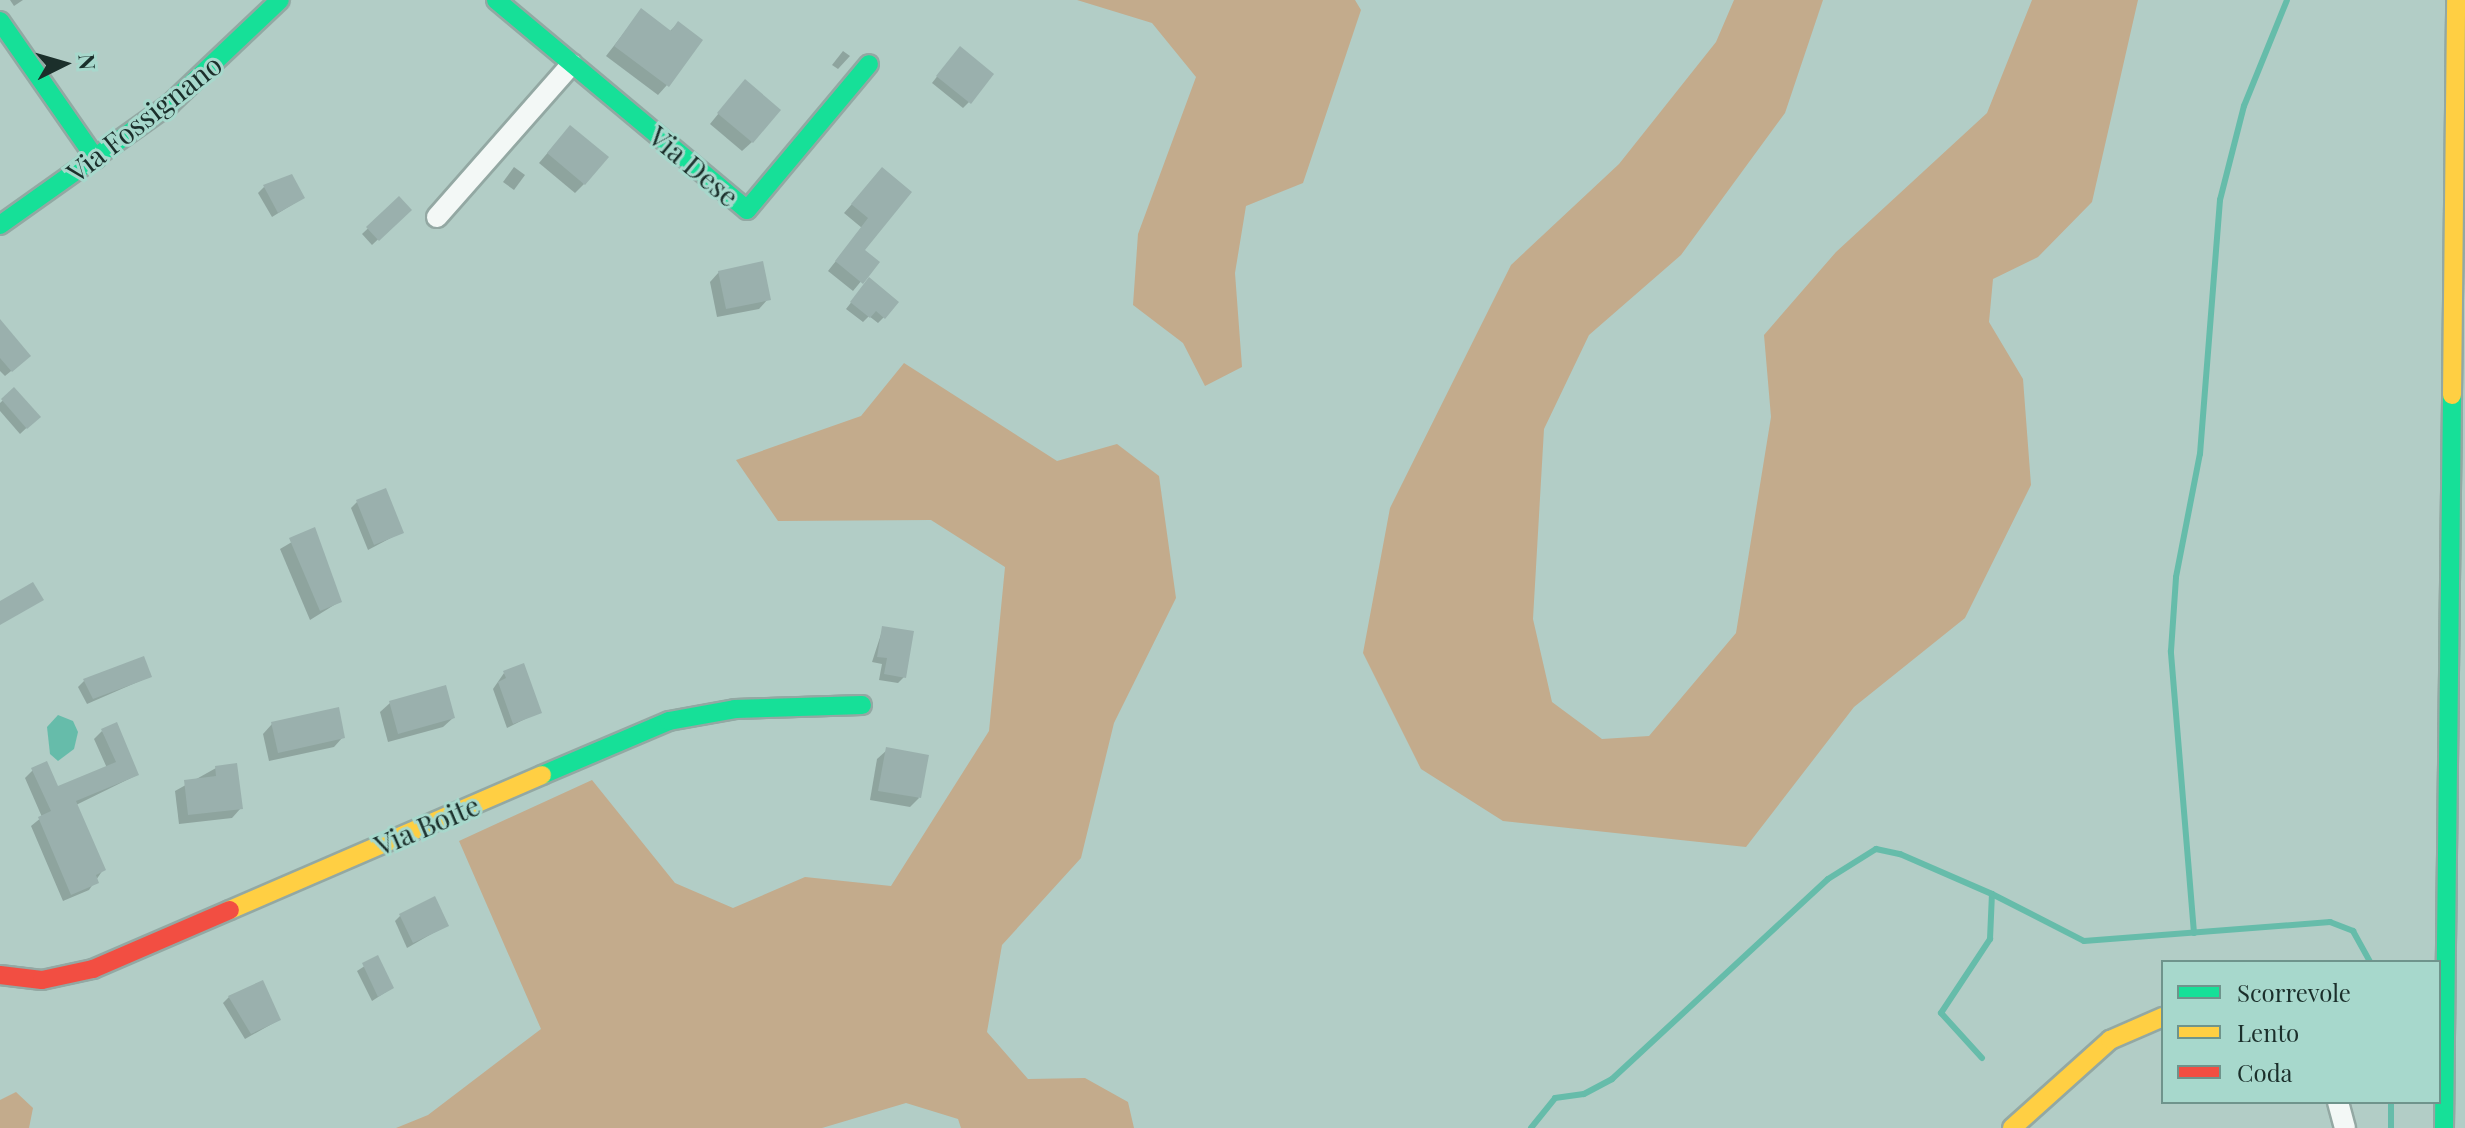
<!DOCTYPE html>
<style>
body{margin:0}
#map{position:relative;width:2465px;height:1128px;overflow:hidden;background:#b2cdc6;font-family:"Playfair Display",serif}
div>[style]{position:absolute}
.green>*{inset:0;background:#c3ab8c}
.water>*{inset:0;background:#66bcaa}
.shadow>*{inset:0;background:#0003}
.stream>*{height:6px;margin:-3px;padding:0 3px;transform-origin:3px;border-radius:3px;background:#66bcaa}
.building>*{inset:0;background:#9ab0ad}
.roads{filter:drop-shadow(2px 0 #93a8a3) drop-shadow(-2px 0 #93a8a3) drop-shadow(0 2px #93a8a3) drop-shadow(0 -2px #93a8a3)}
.street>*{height:20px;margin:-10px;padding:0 10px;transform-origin:10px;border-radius:10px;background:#f3f8f6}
.fast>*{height:18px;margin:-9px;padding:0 9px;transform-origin:9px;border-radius:9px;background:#16e098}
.slow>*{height:18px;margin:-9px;padding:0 9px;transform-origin:9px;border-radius:9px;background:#ffcf43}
.jam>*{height:18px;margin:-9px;padding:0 9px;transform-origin:9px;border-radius:9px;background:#f24e42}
span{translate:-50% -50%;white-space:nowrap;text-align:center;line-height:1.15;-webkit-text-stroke:6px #a7d8cc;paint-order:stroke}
.street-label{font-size:28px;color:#1b2f2b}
.legend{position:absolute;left:2161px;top:960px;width:280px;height:144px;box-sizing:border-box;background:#a7d8cc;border:2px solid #6f948c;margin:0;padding:10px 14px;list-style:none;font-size:24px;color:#1b2f2b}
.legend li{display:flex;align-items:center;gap:16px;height:40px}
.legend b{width:40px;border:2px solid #6f948c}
.north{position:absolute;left:24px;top:24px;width:80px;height:80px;-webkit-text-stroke:6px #a7d8cc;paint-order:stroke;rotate:85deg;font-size:22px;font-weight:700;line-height:32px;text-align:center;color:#1b2f2b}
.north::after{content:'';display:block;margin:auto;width:28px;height:36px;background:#1b2f2b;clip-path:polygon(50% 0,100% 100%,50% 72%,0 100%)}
</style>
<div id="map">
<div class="green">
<div style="clip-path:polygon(1077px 0,1355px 0,1361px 10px,1303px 183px,1246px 206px,1235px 273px,1242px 367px,1205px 386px,1183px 343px,1133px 305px,1138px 234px,1196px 77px,1152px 23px)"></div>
<div style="clip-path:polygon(1734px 0,1823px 0,1785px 113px,1681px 255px,1589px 335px,1544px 429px,1533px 619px,1552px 702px,1602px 739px,1649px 736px,1736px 633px,1771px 417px,1764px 335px,1836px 252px,1987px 113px,2032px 0,2138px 0,2092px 202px,2038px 257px,1993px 279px,1989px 322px,2023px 379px,2031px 485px,1965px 618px,1854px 707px,1746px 847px,1503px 821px,1421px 769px,1363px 653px,1390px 508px,1511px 265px,1619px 164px,1716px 42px)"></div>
<div style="clip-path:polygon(904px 363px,1057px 461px,1117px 444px,1159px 476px,1176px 598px,1114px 723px,1081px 858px,1002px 945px,987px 1032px,1028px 1079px,1085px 1078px,1128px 1102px,1134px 1128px,961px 1128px,958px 1119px,906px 1103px,822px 1128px,396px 1128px,428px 1115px,541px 1029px,459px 841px,592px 780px,675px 883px,733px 908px,805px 877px,891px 886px,989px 731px,1005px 567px,931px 520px,778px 521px,736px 460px,861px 416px)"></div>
<div style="clip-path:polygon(16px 1092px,33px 1108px,29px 1128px,0 1128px,0 1100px)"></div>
</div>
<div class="water">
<div style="clip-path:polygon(58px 715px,73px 721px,78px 732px,74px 749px,58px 761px,50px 754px,47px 727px)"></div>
</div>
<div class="shadow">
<div style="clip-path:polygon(10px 0,23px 0,14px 6px)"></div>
<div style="clip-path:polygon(641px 11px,669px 32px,678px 23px,667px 85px,658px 95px,606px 56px)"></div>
<div style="clip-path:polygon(843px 51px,850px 56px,838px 69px,832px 65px)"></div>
<div style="clip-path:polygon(954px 55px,969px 102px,963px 108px,932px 83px)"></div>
<div style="clip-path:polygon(736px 92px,752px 142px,742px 151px,710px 124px)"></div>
<div style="clip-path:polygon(561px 137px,584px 184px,575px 193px,539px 163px)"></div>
<div style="clip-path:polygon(514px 167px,525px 175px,514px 190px,503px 182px)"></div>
<div style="clip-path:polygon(882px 170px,862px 250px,877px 262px,853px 291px,828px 271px,862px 228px,844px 213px)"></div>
<div style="clip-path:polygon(264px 187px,303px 198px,272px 217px,258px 193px)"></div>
<div style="clip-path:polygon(399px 199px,409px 210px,372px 245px,362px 234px)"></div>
<div style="clip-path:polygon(719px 272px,768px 299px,759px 309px,717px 317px,710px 282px)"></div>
<div style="clip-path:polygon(864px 286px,884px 317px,878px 323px,869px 316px,863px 322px,846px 309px)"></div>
<div style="clip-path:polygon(0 329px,22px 362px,5px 376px,0 371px)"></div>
<div style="clip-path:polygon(14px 390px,38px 417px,20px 434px,0 411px,0 403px)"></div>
<div style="clip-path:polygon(357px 502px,402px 532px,368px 550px,351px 508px)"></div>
<div style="clip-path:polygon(314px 529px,339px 602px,310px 620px,280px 549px)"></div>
<div style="clip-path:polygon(883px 628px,904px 677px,898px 683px,879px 680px,882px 664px,872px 662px)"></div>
<div style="clip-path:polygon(504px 673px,539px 712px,507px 728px,493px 689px)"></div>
<div style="clip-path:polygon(149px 677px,87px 704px,78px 687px,84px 681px)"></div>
<div style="clip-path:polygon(390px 703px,453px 718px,443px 727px,388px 742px,380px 712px)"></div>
<div style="clip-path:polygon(272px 724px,343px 737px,334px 747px,269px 761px,263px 734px)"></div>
<div style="clip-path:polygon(102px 731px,137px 775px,76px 805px,103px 870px,89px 890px,63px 901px,31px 826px,42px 817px,25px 778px,33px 770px,57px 789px,107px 768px,94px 739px)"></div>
<div style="clip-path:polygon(887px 750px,919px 798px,910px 807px,870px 800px,877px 759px)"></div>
<div style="clip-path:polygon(216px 768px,241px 808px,232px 818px,179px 824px,175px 791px)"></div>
<div style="clip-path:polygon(401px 915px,447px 925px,407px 948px,395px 921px)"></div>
<div style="clip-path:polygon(377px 958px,392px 988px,372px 1001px,357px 971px)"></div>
<div style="clip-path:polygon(229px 997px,279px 1020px,245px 1039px,223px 1003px)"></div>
</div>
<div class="stream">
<div style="left:2194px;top:933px;width:283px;rotate:-94.7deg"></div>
<div style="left:2171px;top:651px;width:74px;rotate:-86.1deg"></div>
<div style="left:2176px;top:577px;width:125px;rotate:-79deg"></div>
<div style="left:2200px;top:454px;width:255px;rotate:-85.5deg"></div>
<div style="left:2220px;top:200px;width:97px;rotate:-75.7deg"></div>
<div style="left:2244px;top:106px;width:114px;rotate:-67.9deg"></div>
<div style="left:1982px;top:1058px;width:61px;rotate:-132.3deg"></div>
<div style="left:1941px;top:1013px;width:89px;rotate:-56.5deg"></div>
<div style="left:1990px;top:939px;width:45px;rotate:-87.5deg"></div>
<div style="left:1531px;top:1128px;width:38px;rotate:-51deg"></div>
<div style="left:1555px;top:1098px;width:29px;rotate:-8deg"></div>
<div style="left:1584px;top:1094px;width:32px;rotate:-28deg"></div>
<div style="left:1612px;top:1079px;width:294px;rotate:-42.8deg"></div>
<div style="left:1828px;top:879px;width:57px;rotate:-32deg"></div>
<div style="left:1876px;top:849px;width:25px;rotate:12deg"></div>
<div style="left:1900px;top:854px;width:100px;rotate:23.5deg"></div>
<div style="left:1992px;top:894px;width:103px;rotate:27.1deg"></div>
<div style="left:2084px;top:941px;width:247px;rotate:-4.4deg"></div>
<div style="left:2330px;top:922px;width:25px;rotate:21deg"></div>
<div style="left:2353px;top:931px;width:35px;rotate:61deg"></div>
<div style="left:2391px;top:1128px;width:26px;rotate:-90deg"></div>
</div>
<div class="building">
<div style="clip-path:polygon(641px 8px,671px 31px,678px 21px,703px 40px,669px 87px,614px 46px)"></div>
<div style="clip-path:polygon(960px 46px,994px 74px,971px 104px,936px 76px)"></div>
<div style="clip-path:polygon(745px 79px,781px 110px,753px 143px,717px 113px)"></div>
<div style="clip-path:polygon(570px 125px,609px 157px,585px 185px,547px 153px)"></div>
<div style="clip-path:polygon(882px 167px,912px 192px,865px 250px,880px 262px,863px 284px,835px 261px,868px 218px,851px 204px)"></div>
<div style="clip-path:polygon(292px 174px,305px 198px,278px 213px,263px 185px)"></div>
<div style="clip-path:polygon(399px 196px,412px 210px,379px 241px,366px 227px)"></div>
<div style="clip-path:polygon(763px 261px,771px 300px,726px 309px,718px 271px)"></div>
<div style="clip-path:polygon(869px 277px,899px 302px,885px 319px,876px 311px,870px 318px,850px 302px)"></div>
<div style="clip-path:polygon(0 319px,31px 356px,12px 372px,0 358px)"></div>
<div style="clip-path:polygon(14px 387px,41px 417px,27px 429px,1px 399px)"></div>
<div style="clip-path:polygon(386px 488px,404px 533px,374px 545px,356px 500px)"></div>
<div style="clip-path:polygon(315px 527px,342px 602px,320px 611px,289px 538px)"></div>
<div style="clip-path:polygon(33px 582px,44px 600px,0 625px,0 601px)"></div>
<div style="clip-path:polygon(882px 626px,914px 631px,906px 678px,884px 674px,887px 658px,877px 657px)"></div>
<div style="clip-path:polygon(144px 656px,152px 677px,93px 699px,83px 679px)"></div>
<div style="clip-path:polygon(524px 663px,542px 713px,513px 724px,498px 682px,506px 678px,503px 671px)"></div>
<div style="clip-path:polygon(446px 685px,455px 718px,398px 734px,389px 701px)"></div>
<div style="clip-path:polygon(339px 707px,345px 738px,278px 753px,271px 722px)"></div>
<div style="clip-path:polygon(117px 722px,139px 775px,76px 801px,106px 870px,96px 875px,99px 883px,71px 895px,38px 817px,51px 811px,31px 768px,47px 761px,58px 786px,116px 762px,101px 729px)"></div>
<div style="clip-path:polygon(886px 747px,929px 755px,921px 798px,878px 791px)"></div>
<div style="clip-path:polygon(237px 763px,243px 809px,188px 815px,184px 780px,216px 776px,215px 766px)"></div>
<div style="clip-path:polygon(435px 896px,449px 926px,413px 943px,399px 914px)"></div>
<div style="clip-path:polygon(378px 955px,394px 988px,378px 997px,362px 963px)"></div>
<div style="clip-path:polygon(263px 980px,281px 1020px,251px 1034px,228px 996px)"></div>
</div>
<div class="roads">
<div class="street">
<div style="left:437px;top:217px;width:204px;rotate:-48.6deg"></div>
<div style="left:2338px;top:1102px;width:27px;rotate:75deg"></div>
</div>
<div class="fast">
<div style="left:496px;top:0;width:327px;rotate:39.9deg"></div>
<div style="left:747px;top:210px;width:190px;rotate:-50.1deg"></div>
<div style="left:0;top:21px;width:168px;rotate:55.2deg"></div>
<div style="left:0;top:225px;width:209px;rotate:-35.4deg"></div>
<div style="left:170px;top:104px;width:151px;rotate:-43.4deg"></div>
<div style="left:542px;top:775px;width:138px;rotate:-23deg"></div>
<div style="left:669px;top:721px;width:67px;rotate:-10.3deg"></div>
<div style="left:735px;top:709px;width:127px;rotate:-1.8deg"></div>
<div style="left:2444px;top:1128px;width:733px;rotate:-89.37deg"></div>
</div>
<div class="slow">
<div style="left:2452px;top:395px;width:395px;rotate:-89.4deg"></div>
<div style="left:230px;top:910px;width:340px;rotate:-23.4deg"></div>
<div style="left:2012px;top:1128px;width:132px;rotate:-41.9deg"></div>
<div style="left:2110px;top:1040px;width:58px;rotate:-23.5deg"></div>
</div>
<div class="jam">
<div style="left:0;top:975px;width:42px;rotate:6.8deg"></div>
<div style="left:42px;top:980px;width:52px;rotate:-12.2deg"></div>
<div style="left:93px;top:969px;width:149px;rotate:-23.3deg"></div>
</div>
</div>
<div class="street-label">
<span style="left:144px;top:118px;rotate:-38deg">Via Fossignano</span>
<span style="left:694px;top:166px;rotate:40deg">Via Dese</span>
<span style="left:427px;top:825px;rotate:-23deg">Via Boite</span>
</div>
<ul class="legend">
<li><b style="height:10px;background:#16e098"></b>Scorrevole</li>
<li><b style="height:10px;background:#ffcf43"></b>Lento</li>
<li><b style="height:10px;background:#f24e42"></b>Coda</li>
</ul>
<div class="north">N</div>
</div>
